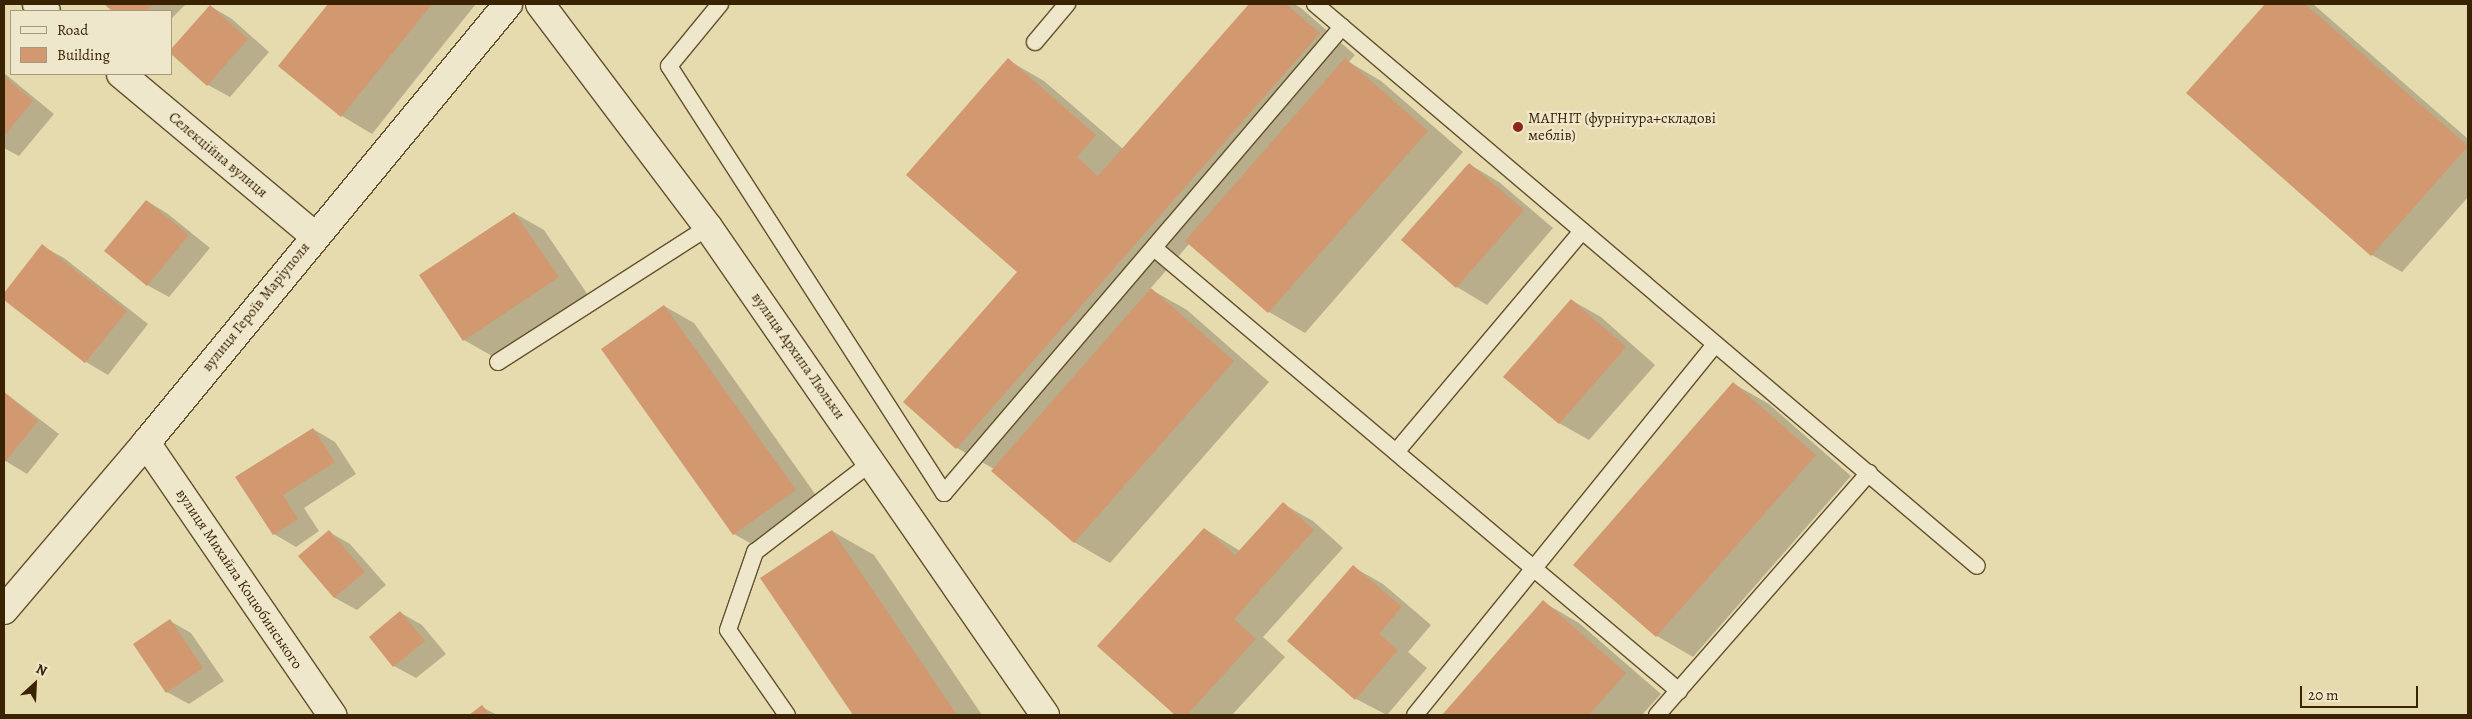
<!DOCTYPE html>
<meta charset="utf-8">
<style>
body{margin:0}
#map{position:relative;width:2472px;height:719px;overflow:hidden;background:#e6daaf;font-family:Alegreya,serif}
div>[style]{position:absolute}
.shadow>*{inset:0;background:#0003}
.building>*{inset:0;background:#d29870}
.roads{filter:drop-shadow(1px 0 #65512d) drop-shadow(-1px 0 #65512d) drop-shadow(0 1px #65512d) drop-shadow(0 -1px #65512d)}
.lane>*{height:16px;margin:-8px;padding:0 8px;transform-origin:8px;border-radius:8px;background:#efe7cb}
.street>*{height:28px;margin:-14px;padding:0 14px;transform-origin:14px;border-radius:14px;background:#efe7cb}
.secondary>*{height:28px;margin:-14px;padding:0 14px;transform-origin:14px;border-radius:14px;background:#efe7cb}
.dots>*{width:14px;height:14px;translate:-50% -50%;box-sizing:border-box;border:2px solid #efe7cb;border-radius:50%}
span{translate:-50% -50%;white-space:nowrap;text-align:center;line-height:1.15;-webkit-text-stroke:4.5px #efe7cb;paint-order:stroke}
.poi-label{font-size:15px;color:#3a2302}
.left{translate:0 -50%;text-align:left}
.street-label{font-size:15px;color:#3a2302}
.frame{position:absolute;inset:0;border:5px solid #3a2302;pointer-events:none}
.legend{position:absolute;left:10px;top:10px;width:162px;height:65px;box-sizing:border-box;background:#efe7cb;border:1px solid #a7997b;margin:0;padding:6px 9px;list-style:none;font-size:15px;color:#3a2302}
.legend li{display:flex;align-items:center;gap:10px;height:25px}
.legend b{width:25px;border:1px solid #a7997b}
.north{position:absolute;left:10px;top:659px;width:50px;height:50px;-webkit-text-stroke:4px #efe7cb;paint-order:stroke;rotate:25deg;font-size:14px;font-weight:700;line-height:20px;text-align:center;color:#3a2302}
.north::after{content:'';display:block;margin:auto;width:18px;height:22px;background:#3a2302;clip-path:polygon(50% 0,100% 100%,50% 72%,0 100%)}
.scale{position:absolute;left:2300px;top:686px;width:118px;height:22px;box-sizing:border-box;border:2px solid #3a2302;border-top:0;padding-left:6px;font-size:15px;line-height:18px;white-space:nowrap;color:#3a2302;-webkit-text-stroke:4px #efe7cb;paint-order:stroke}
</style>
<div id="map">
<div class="shadow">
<div style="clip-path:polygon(106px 4px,186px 4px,171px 19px,171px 11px,114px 11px)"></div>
<div style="clip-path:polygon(329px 4px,473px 4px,475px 5px,372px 134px,342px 116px,279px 66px)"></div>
<div style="clip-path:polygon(1250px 4px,1294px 4px,1301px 8px,1355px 55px,1349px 62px,1381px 81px,1463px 152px,1305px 333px,1269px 312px,1190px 243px,1150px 289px,1187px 310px,1269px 382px,1110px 563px,1074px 542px,994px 469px,957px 448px,905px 402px,1019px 272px,1008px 60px,1044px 81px,1123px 149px)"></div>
<div style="clip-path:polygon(2266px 4px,2313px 4px,2468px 139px,2468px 197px,2402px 272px,2372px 255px,2188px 93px)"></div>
<div style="clip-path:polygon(210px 6px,232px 19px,269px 52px,230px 97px,208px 85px)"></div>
<div style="clip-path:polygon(4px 73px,54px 114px,19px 156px,4px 148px)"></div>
<div style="clip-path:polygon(1469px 164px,1499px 182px,1553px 228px,1487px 305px,1457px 287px,1403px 240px)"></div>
<div style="clip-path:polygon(147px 201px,168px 214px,210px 248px,169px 297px,147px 285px)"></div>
<div style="clip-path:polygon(514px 213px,544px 230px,588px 295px,494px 357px,464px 340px)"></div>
<div style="clip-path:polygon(42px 246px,64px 258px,148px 324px,108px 375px,86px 362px,4px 298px)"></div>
<div style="clip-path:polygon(1571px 300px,1601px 317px,1655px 365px,1589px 440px,1559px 423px)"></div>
<div style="clip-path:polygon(664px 306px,694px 323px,825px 508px,764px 551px,734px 534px)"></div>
<div style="clip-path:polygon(1734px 384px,1769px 404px,1851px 476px,1693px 657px,1657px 636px,1575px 565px)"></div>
<div style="clip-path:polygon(4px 392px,59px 434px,27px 474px,4px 460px)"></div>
<div style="clip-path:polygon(313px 429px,335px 442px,356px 474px,304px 508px,319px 531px,296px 547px,274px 534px,237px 478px)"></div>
<div style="clip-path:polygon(1283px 504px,1313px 521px,1343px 548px,1263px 637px,1285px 657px,1232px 715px,1176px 715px,1099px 646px,1205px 529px,1240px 551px)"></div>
<div style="clip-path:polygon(832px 531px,874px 555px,982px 715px,854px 715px,762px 578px)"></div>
<div style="clip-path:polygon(329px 532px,350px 544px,386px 585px,357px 610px,335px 598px,300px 556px)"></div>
<div style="clip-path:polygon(1353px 567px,1383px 584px,1431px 625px,1408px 652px,1427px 668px,1387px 715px,1356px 699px)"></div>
<div style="clip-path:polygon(1543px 602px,1579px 623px,1661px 694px,1642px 715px,1444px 715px)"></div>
<div style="clip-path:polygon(401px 613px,422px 625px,446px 654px,416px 678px,394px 666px)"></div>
<div style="clip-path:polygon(170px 621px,191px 633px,224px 681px,189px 704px,167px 692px)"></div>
<div style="clip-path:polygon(482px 707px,497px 715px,471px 715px)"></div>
</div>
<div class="building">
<div style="clip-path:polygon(104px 4px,153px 4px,146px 11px,112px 11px)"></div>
<div style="clip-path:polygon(328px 4px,432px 4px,341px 117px,278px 66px)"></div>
<div style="clip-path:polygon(1249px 4px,1286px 4px,1320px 33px,956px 449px,903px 402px,1017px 272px,906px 175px,1008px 58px,1096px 135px,1077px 157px,1098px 176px)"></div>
<div style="clip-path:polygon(2265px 4px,2305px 4px,2468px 146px,2371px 256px,2186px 93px)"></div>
<div style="clip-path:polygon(210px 5px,248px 39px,207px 86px,171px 54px,171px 49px)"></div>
<div style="clip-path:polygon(1345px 58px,1428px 131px,1268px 313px,1185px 241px)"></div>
<div style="clip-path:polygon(4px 76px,33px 101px,4px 136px)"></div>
<div style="clip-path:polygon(1469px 163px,1524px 210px,1456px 288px,1401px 240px)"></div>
<div style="clip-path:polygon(146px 200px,189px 235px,147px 286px,104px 251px)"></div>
<div style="clip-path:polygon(514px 212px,559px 277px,463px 341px,419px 275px)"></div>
<div style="clip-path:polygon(42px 244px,127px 311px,85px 363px,4px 300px,4px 293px)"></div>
<div style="clip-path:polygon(1151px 288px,1234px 361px,1074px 543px,991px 471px)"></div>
<div style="clip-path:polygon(1571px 299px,1626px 347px,1559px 424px,1503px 377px)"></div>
<div style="clip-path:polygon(664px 305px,796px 490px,733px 535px,601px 349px)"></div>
<div style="clip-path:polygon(1733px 382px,1816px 455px,1656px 637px,1573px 565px)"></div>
<div style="clip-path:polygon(4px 392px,38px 421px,4px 463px)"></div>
<div style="clip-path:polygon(313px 428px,335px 462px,283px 495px,298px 519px,273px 535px,235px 477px)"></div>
<div style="clip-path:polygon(1283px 502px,1314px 530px,1234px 619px,1256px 639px,1187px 715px,1175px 715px,1097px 646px,1204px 528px,1235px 555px)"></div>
<div style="clip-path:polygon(329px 530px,365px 572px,334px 598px,298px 556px)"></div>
<div style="clip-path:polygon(832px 530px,957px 715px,853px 715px,760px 578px)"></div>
<div style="clip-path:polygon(1353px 565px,1402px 607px,1379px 634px,1398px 650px,1355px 700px,1287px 641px)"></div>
<div style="clip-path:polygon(1543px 600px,1626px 673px,1589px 715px,1442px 715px)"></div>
<div style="clip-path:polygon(400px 611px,425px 641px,393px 667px,369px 637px)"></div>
<div style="clip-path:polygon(170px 619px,203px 668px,166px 693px,133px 644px)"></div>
<div style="clip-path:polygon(482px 705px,490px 715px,469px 715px)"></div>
</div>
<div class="roads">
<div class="lane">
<div style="left:720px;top:4px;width:80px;rotate:129.4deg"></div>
<div style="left:669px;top:66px;width:508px;rotate:57.22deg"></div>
<div style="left:944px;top:493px;width:613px;rotate:-49.5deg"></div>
<div style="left:1315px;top:4px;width:868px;rotate:40.33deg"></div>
<div style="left:1035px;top:42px;width:50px;rotate:-49.9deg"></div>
<div style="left:1154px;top:248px;width:687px;rotate:40.16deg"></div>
<div style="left:498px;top:362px;width:250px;rotate:-32.7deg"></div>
<div style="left:1396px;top:452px;width:289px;rotate:-49.9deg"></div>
<div style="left:787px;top:715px;width:103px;rotate:-124.8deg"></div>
<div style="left:728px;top:630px;width:83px;rotate:-70.9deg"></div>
<div style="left:755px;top:552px;width:148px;rotate:-37.6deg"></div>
<div style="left:1415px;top:715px;width:477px;rotate:-51deg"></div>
<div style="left:1657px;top:715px;width:322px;rotate:-48.8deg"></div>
</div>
<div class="street">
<div style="left:37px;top:4px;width:11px;rotate:38deg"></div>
<div style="left:121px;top:74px;width:253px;rotate:39.9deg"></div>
<div style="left:146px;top:443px;width:330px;rotate:55.6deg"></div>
</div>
<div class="secondary">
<div style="left:540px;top:4px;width:279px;rotate:53deg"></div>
<div style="left:708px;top:227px;width:593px;rotate:55.37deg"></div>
<div style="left:4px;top:610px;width:219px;rotate:-49.6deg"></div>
<div style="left:146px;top:443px;width:569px;rotate:-50.49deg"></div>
</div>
</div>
<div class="dots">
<div style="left:1518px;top:127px;background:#8f2418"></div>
</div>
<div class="poi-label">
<span class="left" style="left:1528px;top:127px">МАГНІТ (фурнітура+складові<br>меблів)</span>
</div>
<div class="street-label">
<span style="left:218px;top:155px;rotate:40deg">Селекційна вулиця</span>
<span style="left:256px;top:307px;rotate:-51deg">вулиця Героїв Маріуполя</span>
<span style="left:798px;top:356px;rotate:55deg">вулиця Архипа Люльки</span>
<span style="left:239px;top:579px;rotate:56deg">вулиця Михайла Коцюбинського</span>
</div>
<div class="frame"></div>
<ul class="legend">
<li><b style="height:6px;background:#efe7cb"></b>Road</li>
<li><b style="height:14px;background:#d29870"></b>Building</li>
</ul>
<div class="north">N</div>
<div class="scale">20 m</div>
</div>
